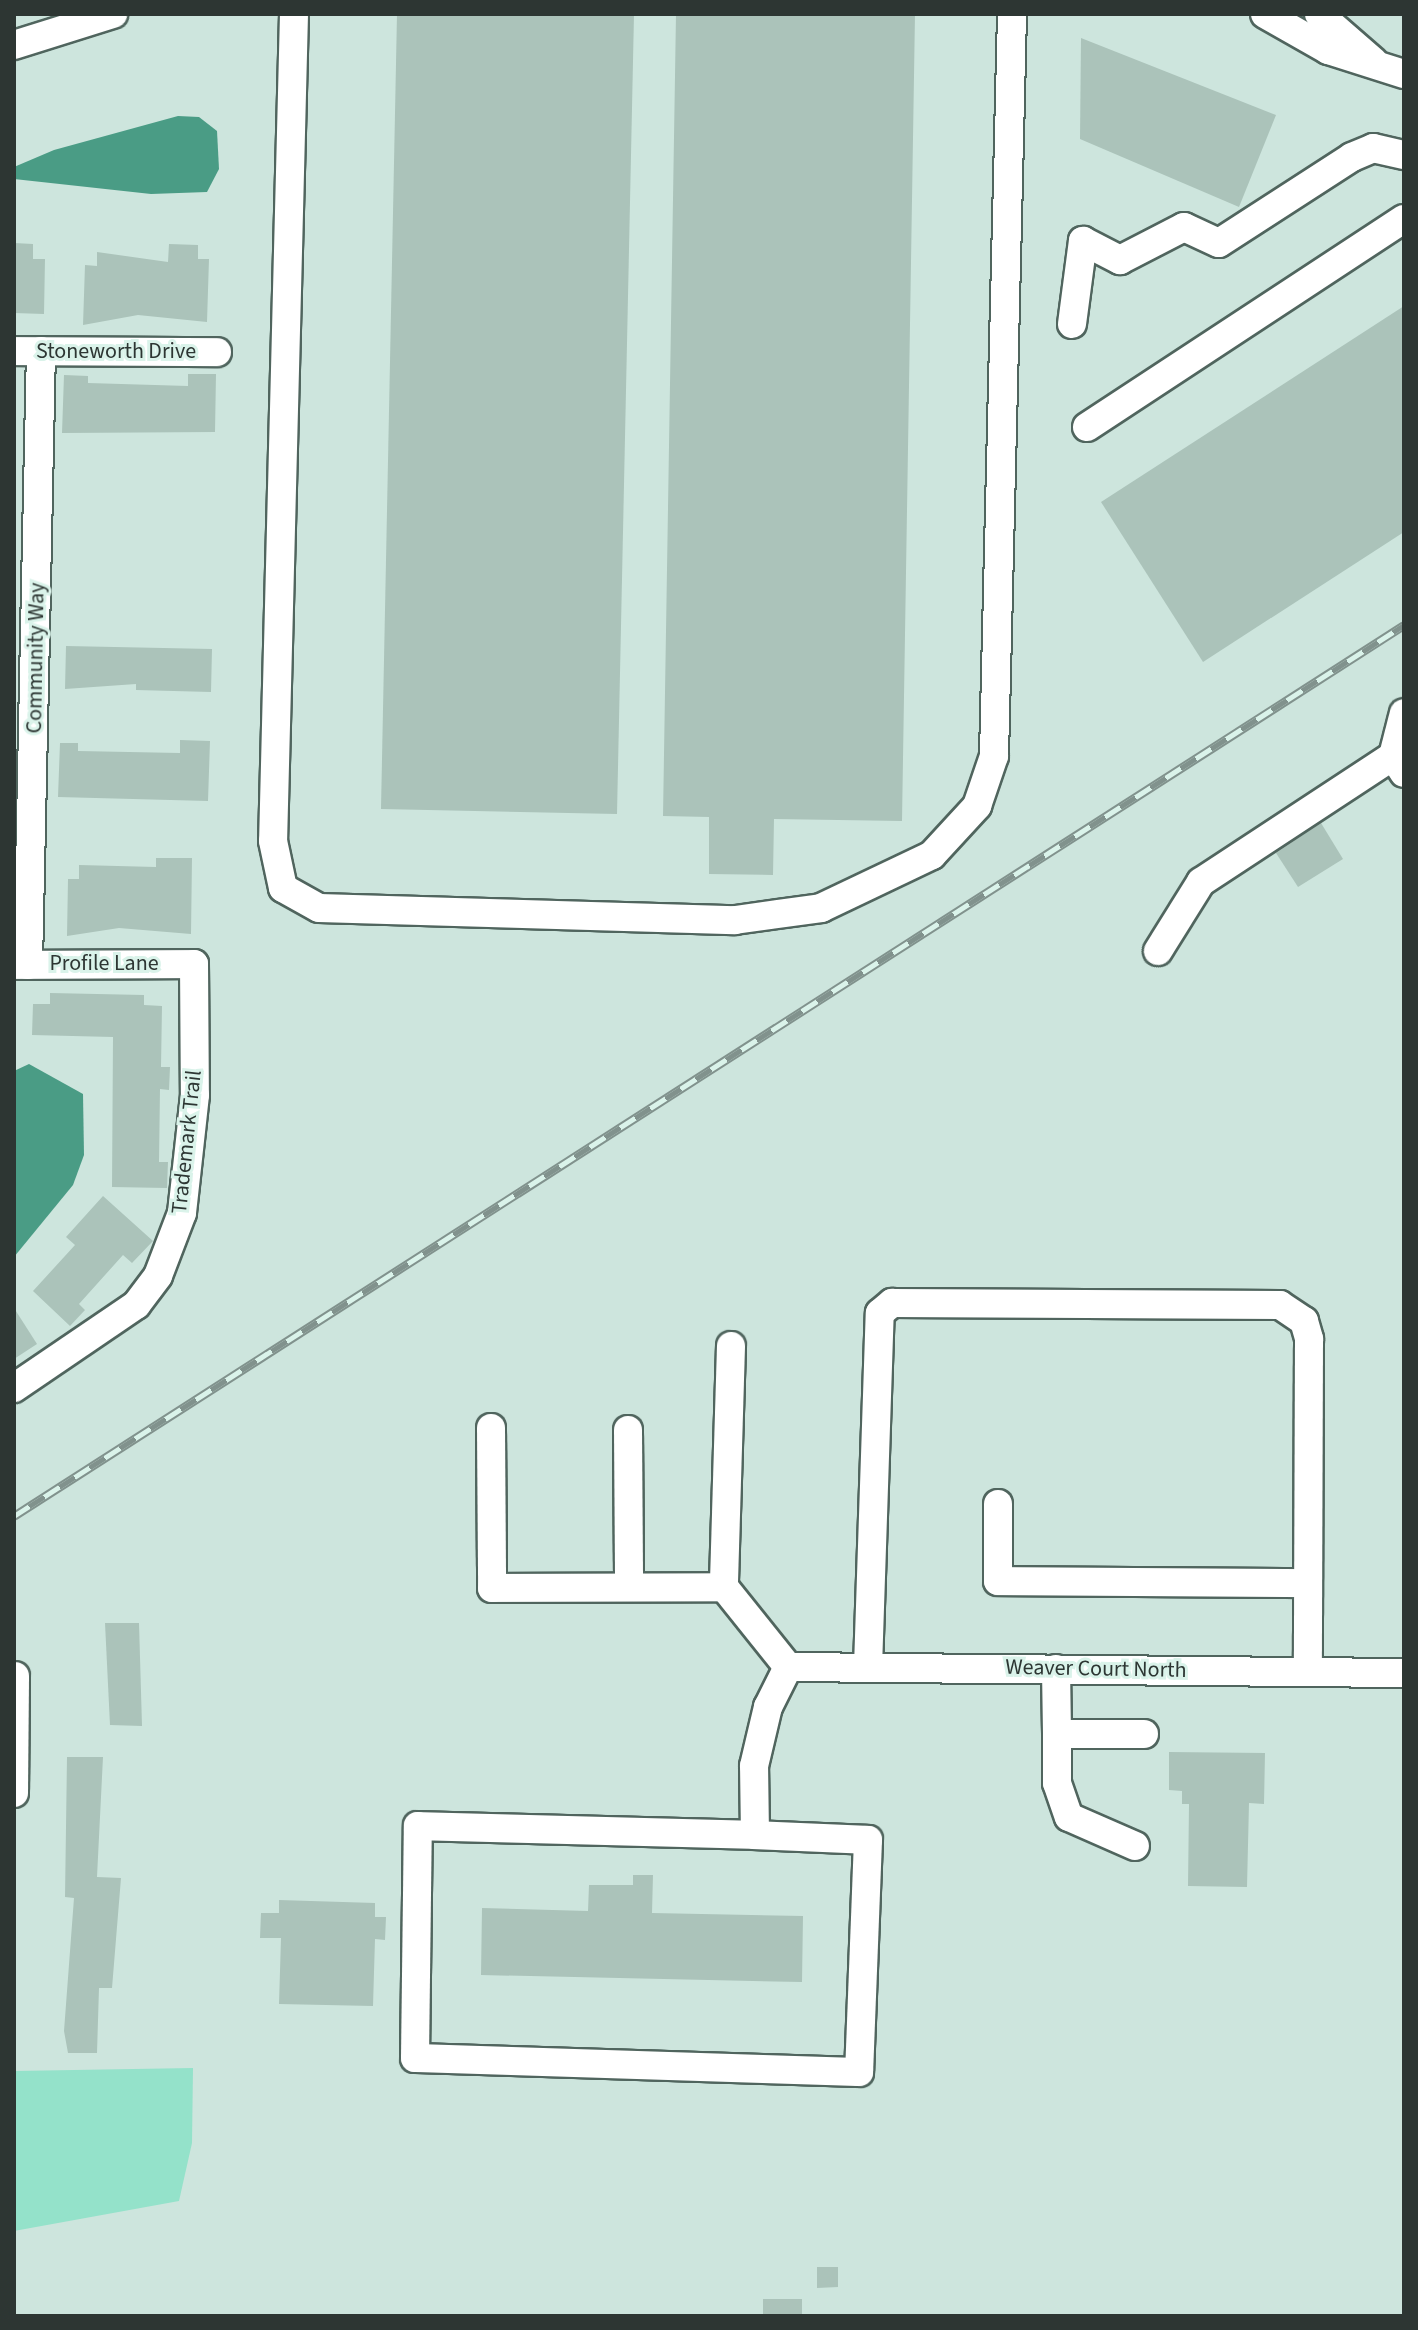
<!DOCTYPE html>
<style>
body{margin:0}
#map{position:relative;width:1418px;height:2330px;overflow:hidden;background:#cde5dd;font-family:"Source Sans 3",sans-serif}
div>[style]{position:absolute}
.green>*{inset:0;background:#94e2ca}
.water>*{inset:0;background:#4a9c85}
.building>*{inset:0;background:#abc3ba}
.roads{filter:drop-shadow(2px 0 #50655e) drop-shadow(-2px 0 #50655e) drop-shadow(0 2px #50655e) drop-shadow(0 -2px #50655e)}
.minor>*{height:28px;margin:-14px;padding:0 14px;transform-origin:14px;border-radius:14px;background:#fff}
.rail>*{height:9px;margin-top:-4.5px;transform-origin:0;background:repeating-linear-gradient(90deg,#daf3ea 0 18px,#81928d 0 36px);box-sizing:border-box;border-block:2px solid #81928d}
span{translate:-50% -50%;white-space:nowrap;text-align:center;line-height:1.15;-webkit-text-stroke:6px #daf3ea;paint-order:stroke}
.street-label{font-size:22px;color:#2d3633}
.frame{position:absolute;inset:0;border:16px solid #2d3633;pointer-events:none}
</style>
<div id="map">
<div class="green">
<div style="clip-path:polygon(193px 2068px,192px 2143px,179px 2201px,14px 2231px,14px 2071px)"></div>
</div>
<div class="water">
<div style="clip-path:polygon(178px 116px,199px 117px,217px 131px,219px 169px,207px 192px,151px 194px,14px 179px,14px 167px,54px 150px)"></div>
<div style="clip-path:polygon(29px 1064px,83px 1094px,84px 1155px,73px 1185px,14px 1257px,14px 1071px)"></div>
</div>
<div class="building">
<div style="clip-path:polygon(397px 14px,634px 14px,617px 814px,381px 809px)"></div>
<div style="clip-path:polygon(676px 14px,915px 14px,902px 821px,774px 819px,773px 875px,709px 874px,709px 817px,663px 816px)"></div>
<div style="clip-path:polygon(1081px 38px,1276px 115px,1239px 207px,1080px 139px)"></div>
<div style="clip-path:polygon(14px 243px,33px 244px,33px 259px,45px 259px,44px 314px,14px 313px)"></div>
<div style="clip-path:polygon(169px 244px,198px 245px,198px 259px,209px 259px,207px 322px,138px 315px,83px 325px,85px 265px,97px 266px,97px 252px,168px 262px)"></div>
<div style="clip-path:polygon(1404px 306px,1404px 532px,1203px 662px,1101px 502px)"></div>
<div style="clip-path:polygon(188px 374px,216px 374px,215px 432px,62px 433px,64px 375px,88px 376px,88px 383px,188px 386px)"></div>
<div style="clip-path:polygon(66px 646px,212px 649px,211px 692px,136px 690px,136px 684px,65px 689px)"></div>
<div style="clip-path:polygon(180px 740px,210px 741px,208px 801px,58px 797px,60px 743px,78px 743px,78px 751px,180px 753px)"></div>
<div style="clip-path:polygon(1321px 823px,1343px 859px,1298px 887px,1276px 853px)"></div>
<div style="clip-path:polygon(156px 858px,192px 858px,191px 934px,119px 928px,67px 936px,68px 879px,79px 879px,79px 865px,156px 867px)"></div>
<div style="clip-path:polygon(50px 993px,144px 995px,144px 1005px,162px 1006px,161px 1067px,170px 1067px,169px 1090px,160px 1089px,159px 1162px,168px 1162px,167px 1188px,112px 1187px,113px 1037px,32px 1035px,33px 1004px,50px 1004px)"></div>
<div style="clip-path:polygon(103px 1196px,153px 1241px,132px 1263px,123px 1255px,79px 1304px,85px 1310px,70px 1326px,33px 1291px,75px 1245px,66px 1237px)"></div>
<div style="clip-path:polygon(14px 1308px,37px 1344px,14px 1359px)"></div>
<div style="clip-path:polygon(105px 1623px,139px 1623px,142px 1726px,110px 1725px)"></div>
<div style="clip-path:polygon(1169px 1752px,1265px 1753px,1264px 1804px,1249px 1803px,1247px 1887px,1188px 1886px,1189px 1804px,1182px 1804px,1182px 1791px,1169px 1790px)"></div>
<div style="clip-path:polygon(67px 1757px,103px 1757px,97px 1877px,121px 1878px,112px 1988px,99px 1988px,97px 2053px,68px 2053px,64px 2031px,74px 1898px,65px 1897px)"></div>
<div style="clip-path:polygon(633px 1875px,653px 1875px,652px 1913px,803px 1916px,802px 1982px,481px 1975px,482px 1908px,588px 1911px,589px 1885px,633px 1885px)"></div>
<div style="clip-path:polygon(279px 1900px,375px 1903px,375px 1917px,386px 1917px,385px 1940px,375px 1939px,373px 2006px,279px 2004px,281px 1938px,260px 1938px,261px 1913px,279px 1913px)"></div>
<div style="clip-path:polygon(817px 2267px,838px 2267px,838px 2287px,817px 2288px)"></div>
<div style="clip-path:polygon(763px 2299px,802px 2299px,802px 2316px,763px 2316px)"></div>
</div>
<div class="roads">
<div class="minor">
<div style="left:294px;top:14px;width:827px;rotate:91.45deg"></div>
<div style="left:273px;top:841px;width:48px;rotate:78deg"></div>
<div style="left:283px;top:888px;width:41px;rotate:29.1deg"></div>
<div style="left:319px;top:908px;width:416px;rotate:1.7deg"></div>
<div style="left:735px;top:920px;width:87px;rotate:-7.9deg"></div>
<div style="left:821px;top:908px;width:123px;rotate:-25.5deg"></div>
<div style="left:932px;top:855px;width:67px;rotate:-47.4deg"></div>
<div style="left:977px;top:806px;width:53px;rotate:-71.2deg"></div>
<div style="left:994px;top:756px;width:742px;rotate:-88.61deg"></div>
<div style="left:1265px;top:14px;width:73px;rotate:29.7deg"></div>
<div style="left:1328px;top:50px;width:80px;rotate:17.5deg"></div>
<div style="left:1319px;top:14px;width:72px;rotate:41deg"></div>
<div style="left:14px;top:45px;width:104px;rotate:-17.4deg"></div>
<div style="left:1072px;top:324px;width:84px;rotate:-82.5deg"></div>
<div style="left:1083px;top:241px;width:42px;rotate:27.2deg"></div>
<div style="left:1120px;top:260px;width:72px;rotate:-27.3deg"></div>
<div style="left:1184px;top:227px;width:38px;rotate:25deg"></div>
<div style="left:1219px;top:243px;width:158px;rotate:-32.9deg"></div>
<div style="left:1352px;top:157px;width:23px;rotate:-23deg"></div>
<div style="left:1373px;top:148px;width:32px;rotate:13deg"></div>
<div style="left:14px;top:351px;width:203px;rotate:0.3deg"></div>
<div style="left:1087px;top:427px;width:379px;rotate:-33.3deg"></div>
<div style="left:1393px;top:756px;width:44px;rotate:-75.7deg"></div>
<div style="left:1158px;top:951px;width:81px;rotate:-58.1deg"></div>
<div style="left:1201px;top:882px;width:230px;rotate:-33.3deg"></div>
<div style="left:1393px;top:756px;width:20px;rotate:57deg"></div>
<div style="left:14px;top:965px;width:180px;rotate:-0.3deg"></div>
<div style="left:194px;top:964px;width:131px;rotate:89.6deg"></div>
<div style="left:195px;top:1095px;width:119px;rotate:96.3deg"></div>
<div style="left:182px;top:1213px;width:67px;rotate:110.9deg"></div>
<div style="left:158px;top:1276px;width:36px;rotate:127deg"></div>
<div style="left:136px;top:1305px;width:148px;rotate:145.8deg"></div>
<div style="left:28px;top:965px;width:614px;rotate:-88.79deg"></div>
<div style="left:731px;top:1346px;width:241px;rotate:91.7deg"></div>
<div style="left:724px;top:1587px;width:102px;rotate:51.3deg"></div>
<div style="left:491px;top:1428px;width:160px;rotate:89.6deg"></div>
<div style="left:492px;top:1588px;width:232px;rotate:-0.2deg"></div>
<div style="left:628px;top:1430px;width:157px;rotate:89.6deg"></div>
<div style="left:998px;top:1504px;width:77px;rotate:90deg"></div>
<div style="left:998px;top:1581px;width:310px;rotate:0.4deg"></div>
<div style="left:788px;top:1667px;width:616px;rotate:0.56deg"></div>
<div style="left:868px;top:1667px;width:354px;rotate:-88.1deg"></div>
<div style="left:880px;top:1313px;width:16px;rotate:-40deg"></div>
<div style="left:892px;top:1303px;width:388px;rotate:0.3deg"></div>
<div style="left:1280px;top:1305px;width:29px;rotate:34deg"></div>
<div style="left:1304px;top:1321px;width:19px;rotate:74deg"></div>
<div style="left:1309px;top:1339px;width:333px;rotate:90.2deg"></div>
<div style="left:1056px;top:1669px;width:65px;rotate:89.1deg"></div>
<div style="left:1057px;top:1734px;width:87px"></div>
<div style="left:1057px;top:1734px;width:49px;rotate:90deg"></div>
<div style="left:1057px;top:1783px;width:36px;rotate:71deg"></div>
<div style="left:1069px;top:1817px;width:72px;rotate:23.7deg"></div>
<div style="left:14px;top:1793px;width:117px;rotate:-89.5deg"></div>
<div style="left:755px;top:1835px;width:113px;rotate:2.5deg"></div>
<div style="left:868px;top:1840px;width:232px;rotate:92.2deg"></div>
<div style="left:859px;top:2072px;width:444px;rotate:-178.2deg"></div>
<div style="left:415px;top:2058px;width:232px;rotate:-89.3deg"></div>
<div style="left:418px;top:1826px;width:337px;rotate:1.5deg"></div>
<div style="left:755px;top:1835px;width:69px;rotate:-90.8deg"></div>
<div style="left:754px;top:1766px;width:61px;rotate:-76.7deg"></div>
<div style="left:768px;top:1707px;width:45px;rotate:-63.4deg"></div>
</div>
</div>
<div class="rail">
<div style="left:14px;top:1516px;width:1651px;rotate:-32.66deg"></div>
</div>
<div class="street-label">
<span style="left:116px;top:352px">Stoneworth Drive</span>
<span style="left:36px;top:658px;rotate:-89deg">Community Way</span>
<span style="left:104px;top:964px">Profile Lane</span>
<span style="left:187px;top:1142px;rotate:-84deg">Trademark Trail</span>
<span style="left:1096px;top:1669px;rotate:1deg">Weaver Court North</span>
</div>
<div class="frame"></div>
</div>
